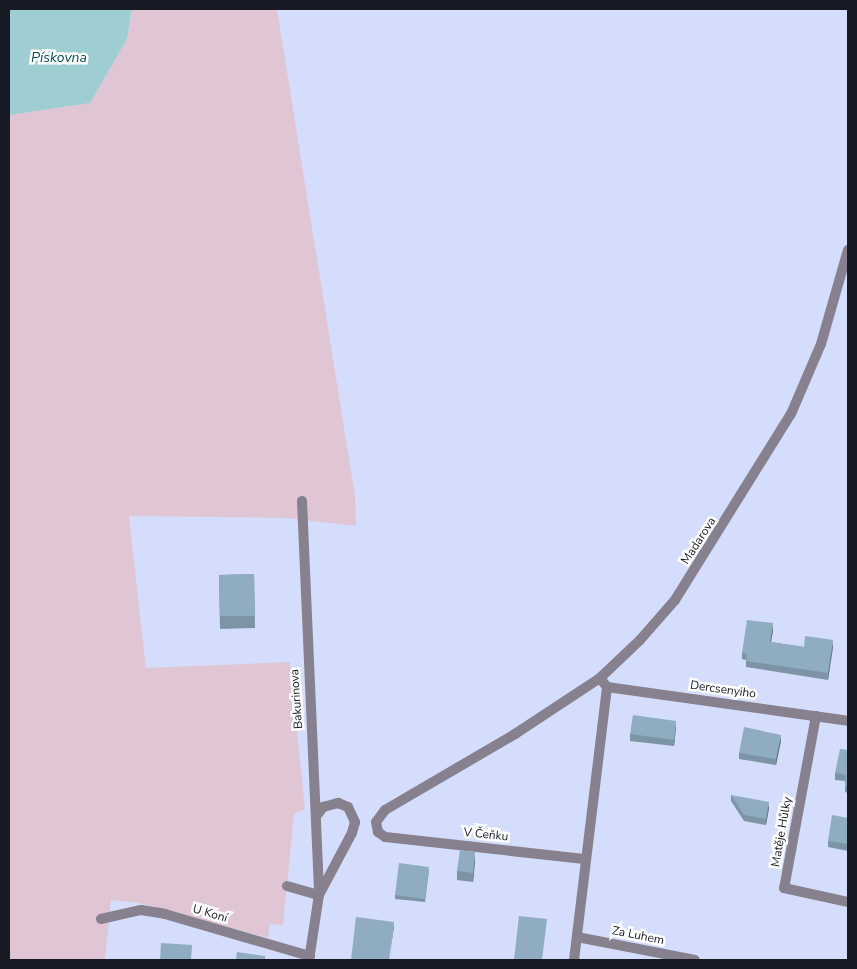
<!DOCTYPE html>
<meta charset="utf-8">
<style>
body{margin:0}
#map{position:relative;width:857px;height:969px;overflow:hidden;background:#d4ddfb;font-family:"Nunito Sans",sans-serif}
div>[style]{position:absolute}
.green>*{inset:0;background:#e0c6d5}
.water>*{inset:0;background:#9ecdd2}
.lane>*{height:10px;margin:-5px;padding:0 5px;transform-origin:5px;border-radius:5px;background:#87808e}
.street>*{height:10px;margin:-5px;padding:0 5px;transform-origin:5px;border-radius:5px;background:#87808e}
.wall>*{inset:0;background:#7c94a5}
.shaded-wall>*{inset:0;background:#657886}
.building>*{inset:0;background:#90acc0}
span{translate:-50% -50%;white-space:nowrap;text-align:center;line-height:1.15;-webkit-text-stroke:5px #fff;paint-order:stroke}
.street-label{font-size:12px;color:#171924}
.water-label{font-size:14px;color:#064e54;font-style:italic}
.frame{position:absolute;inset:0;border:10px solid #171924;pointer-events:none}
</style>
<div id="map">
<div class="green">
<div style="clip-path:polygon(132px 9px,277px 9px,355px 496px,356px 526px,286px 518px,129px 516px,146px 668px,290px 662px,305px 809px,294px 814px,283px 925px,270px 924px,268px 938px,139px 903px,111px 900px,105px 960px,9px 960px,9px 115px,90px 103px,127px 39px)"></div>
</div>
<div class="water">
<div style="clip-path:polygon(9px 9px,132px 9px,127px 39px,90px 103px,9px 115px)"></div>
</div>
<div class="lane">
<div style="left:318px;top:814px;width:9px;rotate:-54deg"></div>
<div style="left:323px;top:807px;width:16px;rotate:-15deg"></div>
<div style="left:338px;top:803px;width:11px;rotate:22deg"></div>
<div style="left:348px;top:807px;width:17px;rotate:65deg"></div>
<div style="left:287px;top:886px;width:33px;rotate:16deg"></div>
</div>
<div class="street">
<div style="left:302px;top:501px;width:394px;rotate:87.5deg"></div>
<div style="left:603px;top:682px;width:6px;rotate:51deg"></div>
<div style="left:607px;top:687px;width:243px;rotate:8deg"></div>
<div style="left:816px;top:716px;width:175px;rotate:100.5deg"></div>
<div style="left:784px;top:888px;width:66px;rotate:12.3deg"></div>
<div style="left:584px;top:859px;width:200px;rotate:-173.7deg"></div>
<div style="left:385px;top:837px;width:9px;rotate:-144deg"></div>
<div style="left:378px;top:832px;width:10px;rotate:-101deg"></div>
<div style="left:376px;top:822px;width:15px;rotate:-53deg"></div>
<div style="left:385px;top:810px;width:151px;rotate:-30.3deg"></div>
<div style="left:515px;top:734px;width:102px;rotate:-33.4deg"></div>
<div style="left:600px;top:678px;width:55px;rotate:-43.5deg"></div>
<div style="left:640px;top:640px;width:53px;rotate:-48.8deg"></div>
<div style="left:675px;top:600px;width:219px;rotate:-58.1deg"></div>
<div style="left:791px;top:414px;width:76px;rotate:-66.8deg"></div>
<div style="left:821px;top:344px;width:98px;rotate:-74deg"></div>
<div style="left:101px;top:919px;width:41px;rotate:-12.7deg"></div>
<div style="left:141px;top:910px;width:24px;rotate:9deg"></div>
<div style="left:165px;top:914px;width:151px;rotate:16.2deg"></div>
<div style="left:577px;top:937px;width:120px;rotate:11deg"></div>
<div style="left:309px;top:960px;width:66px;rotate:-81.3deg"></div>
<div style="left:319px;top:895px;width:70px;rotate:-62deg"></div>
<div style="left:352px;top:833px;width:11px;rotate:-75deg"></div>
<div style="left:574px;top:960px;width:275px;rotate:-83.1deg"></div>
</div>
<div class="wall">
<div style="clip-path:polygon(254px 574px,255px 628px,220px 629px,219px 575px)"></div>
<div style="clip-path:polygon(773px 630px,771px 642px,804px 647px,833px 647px,828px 680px,746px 667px,746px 660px,742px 659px,742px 653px)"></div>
<div style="clip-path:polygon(676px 727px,674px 746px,630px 741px,630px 734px)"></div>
<div style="clip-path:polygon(781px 741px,776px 765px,739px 759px,739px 753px)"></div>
<div style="clip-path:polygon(848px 750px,848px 793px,845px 792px,845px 781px,835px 780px,835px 773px)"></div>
<div style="clip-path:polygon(731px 795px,769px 808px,766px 825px,744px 821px,731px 801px)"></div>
<div style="clip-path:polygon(848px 818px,848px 851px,828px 847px,828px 841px)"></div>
<div style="clip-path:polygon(475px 861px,473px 882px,457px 880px,457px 871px)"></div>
<div style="clip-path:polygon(429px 870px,425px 902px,395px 899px,395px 895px)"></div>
</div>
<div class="shaded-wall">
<div style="clip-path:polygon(773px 623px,773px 630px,770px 648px,770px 642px)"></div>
<div style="clip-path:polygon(833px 640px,833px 647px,828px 680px,828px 673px)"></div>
<div style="clip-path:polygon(676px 721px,676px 727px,674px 746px,674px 740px)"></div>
<div style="clip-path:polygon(781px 735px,781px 741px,776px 765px,776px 759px)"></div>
<div style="clip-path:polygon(769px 802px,769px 808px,766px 825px,766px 819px)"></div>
<div style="clip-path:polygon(475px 852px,475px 861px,473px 882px,473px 873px)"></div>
<div style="clip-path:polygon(394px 922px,394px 927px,389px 960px)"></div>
</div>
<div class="building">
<div style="clip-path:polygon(254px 574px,255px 616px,220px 616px,219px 575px)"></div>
<div style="clip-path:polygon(747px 620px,773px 623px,770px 642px,804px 647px,805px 636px,833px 640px,828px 673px,746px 661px,747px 654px,742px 653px)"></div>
<div style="clip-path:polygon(633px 715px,676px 721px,674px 740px,630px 734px)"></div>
<div style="clip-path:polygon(744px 727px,781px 735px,776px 759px,739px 753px)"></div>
<div style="clip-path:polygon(840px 749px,848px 750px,848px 786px,845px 786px,846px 775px,835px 773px)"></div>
<div style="clip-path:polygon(731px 795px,769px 802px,766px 819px,744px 815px)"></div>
<div style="clip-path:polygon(832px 815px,848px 818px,848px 844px,828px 841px)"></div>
<div style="clip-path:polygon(460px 850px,475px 852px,473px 873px,457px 871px)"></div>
<div style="clip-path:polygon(399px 863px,429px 867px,425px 899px,395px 895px)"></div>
<div style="clip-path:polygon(519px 916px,547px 919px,542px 960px,514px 960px)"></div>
<div style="clip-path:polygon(356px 917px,394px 922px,389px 960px,351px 960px)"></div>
<div style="clip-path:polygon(161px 943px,192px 945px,191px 960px,160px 960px)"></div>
<div style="clip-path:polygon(237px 952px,265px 956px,265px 960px,236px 960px)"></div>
</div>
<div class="street-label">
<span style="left:699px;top:541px;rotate:-57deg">Madarova</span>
<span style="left:723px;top:690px;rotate:8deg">Dercsenyiho</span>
<span style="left:297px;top:699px;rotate:-94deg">Bakurinova</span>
<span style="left:782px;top:832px;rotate:-80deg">Matěje Hůlky</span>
<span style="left:486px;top:835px;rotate:6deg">V Čeňku</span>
<span style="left:210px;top:914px;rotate:16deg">U Koní</span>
<span style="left:638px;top:936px;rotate:11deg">Za Luhem</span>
</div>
<div class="water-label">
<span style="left:59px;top:58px">Pískovna</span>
</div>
<div class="frame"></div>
</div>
